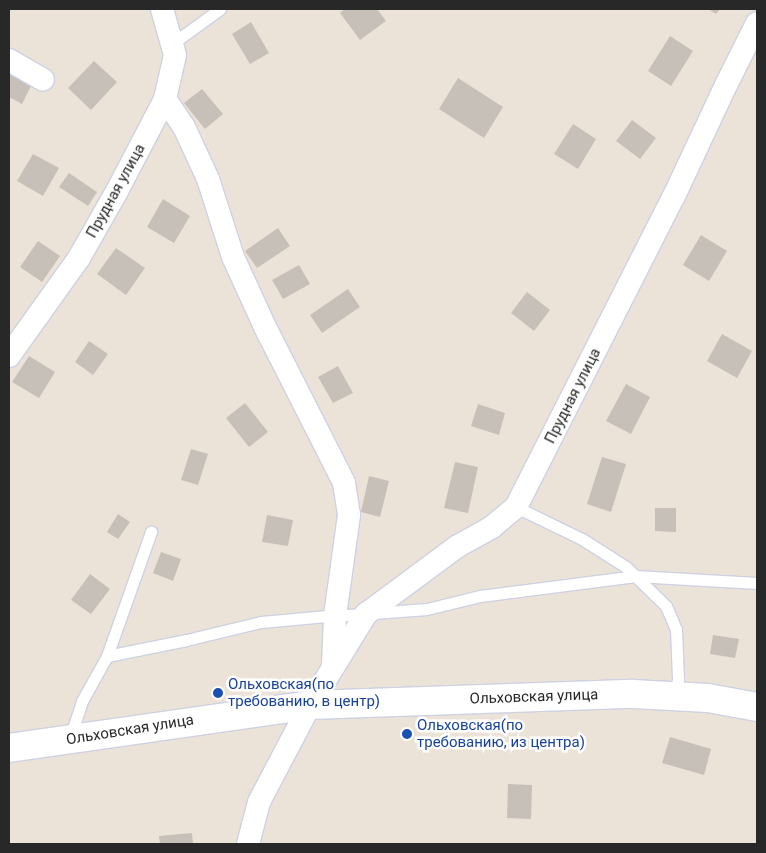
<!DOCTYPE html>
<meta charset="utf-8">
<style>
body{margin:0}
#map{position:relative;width:766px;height:853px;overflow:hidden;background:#ece3d8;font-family:Roboto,sans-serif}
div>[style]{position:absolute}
.building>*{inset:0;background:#c7c0b8}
.roads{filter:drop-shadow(1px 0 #cdd1e3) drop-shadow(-1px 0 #cdd1e3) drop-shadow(0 1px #cdd1e3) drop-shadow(0 -1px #cdd1e3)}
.lane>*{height:11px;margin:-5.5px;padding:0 5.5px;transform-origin:5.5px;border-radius:5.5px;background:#fff}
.street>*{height:22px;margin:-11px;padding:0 11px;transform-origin:11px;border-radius:11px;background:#fff}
.secondary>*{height:28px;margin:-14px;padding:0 14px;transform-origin:14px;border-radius:14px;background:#fff}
.dots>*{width:14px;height:14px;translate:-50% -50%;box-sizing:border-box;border:2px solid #fff;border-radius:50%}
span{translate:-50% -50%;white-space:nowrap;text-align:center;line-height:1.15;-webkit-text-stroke:5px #fff;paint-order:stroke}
.street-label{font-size:15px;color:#282828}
.transit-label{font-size:15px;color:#164399}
.left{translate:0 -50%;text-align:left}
.frame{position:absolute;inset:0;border:10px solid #282828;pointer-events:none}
</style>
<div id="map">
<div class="building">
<div style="clip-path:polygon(345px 9px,377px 9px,386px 21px,360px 40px,340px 13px)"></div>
<div style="clip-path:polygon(708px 9px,720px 9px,716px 14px)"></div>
<div style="clip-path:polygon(251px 22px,269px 53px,250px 64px,232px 34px)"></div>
<div style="clip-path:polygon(670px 36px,693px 51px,671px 86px,648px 71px)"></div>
<div style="clip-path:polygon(94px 61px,117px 82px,91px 110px,68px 88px)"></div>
<div style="clip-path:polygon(9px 72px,32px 84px,22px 104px,9px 97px)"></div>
<div style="clip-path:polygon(458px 78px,503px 107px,484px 138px,439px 109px)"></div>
<div style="clip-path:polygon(202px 89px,223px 114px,205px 129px,184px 103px)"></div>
<div style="clip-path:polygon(632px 120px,656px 138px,640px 159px,616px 141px)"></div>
<div style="clip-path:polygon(573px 124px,596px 139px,578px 169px,554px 154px)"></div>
<div style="clip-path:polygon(33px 154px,59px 168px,43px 196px,17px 181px)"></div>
<div style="clip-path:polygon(69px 173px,97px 192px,88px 206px,59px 187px)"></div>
<div style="clip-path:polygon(163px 199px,190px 216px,174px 243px,147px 227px)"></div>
<div style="clip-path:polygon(278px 228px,290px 246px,257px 268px,245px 251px)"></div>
<div style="clip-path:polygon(701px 235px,727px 251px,709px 281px,683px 265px)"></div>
<div style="clip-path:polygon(38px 241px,60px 256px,42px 282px,20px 267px)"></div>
<div style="clip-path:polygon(116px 248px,145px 268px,126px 295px,97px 274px)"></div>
<div style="clip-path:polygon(299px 265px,310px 284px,283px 299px,272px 280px)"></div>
<div style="clip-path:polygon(348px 289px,360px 307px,322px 333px,310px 315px)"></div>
<div style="clip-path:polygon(527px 292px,550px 310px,534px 331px,511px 313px)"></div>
<div style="clip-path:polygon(722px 334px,752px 351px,737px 378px,707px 361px)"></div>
<div style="clip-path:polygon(89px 341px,108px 354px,93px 375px,75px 362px)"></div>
<div style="clip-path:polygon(29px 356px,55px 372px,39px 398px,12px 382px)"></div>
<div style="clip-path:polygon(338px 366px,353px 393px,333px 403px,318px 377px)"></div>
<div style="clip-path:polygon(626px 384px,650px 397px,631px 434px,606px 421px)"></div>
<div style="clip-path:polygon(245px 403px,268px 432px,249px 447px,226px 418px)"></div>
<div style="clip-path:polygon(478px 404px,505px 413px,499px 435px,471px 426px)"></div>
<div style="clip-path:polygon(191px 449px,208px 454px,198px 485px,181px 480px)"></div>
<div style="clip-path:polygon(602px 457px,626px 464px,611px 512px,587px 504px)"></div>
<div style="clip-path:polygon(455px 462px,478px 467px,468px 513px,444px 508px)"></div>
<div style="clip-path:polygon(369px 476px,389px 481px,380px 517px,361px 512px)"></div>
<div style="clip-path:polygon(655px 508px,676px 508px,676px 532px,655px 531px)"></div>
<div style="clip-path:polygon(118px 514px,130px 522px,118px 539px,107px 532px)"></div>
<div style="clip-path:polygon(267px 515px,293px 520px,288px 546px,262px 542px)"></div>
<div style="clip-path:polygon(161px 552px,181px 559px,173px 581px,153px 573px)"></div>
<div style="clip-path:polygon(90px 574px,110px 589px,91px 614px,71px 600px)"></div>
<div style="clip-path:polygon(713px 635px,739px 639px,735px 658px,710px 654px)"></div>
<div style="clip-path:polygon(670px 737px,711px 749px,704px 775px,662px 763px)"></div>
<div style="clip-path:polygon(508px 784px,532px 785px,531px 819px,507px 818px)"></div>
<div style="clip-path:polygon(192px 833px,193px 844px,160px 844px,159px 836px)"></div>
</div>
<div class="roads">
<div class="lane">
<div style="left:173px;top:43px;width:58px;rotate:-35.9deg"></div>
<div style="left:516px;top:507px;width:73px;rotate:25.9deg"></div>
<div style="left:582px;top:539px;width:52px;rotate:32.5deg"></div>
<div style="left:626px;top:567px;width:56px;rotate:44.3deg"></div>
<div style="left:666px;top:606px;width:25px;rotate:67deg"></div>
<div style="left:676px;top:629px;width:50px;rotate:87.7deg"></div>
<div style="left:678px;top:679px;width:16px;rotate:101deg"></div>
<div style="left:335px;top:616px;width:92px;rotate:-4.4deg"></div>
<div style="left:427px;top:609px;width:55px;rotate:-13.8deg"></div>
<div style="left:480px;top:596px;width:157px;rotate:-7.3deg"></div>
<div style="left:636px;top:576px;width:121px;rotate:3.3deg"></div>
<div style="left:107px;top:656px;width:132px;rotate:-70.5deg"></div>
<div style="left:70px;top:738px;width:39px;rotate:-72deg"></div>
<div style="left:82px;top:701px;width:51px;rotate:-60.9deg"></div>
<div style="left:107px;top:656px;width:81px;rotate:-11.4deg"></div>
<div style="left:186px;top:640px;width:77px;rotate:-13.5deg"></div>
<div style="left:261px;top:622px;width:77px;rotate:-5.2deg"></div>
</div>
<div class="street">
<div style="left:9px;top:60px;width:39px;rotate:30deg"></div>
<div style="left:165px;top:99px;width:34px;rotate:56deg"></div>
<div style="left:184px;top:127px;width:57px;rotate:65.2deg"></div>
<div style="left:208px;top:179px;width:82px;rotate:72.2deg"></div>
<div style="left:233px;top:257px;width:77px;rotate:65.4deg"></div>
<div style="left:265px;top:327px;width:175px;rotate:63.1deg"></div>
<div style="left:344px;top:483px;width:32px;rotate:81deg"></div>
<div style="left:349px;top:515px;width:102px;rotate:97.9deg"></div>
<div style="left:335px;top:616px;width:49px;rotate:92.3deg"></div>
<div style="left:9px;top:356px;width:120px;rotate:-54.5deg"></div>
<div style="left:79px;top:258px;width:77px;rotate:-60.4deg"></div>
<div style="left:117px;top:191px;width:104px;rotate:-62.4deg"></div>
<div style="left:165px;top:99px;width:45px;rotate:-77.2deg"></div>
<div style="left:175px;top:55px;width:48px;rotate:-105.8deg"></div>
<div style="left:248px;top:844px;width:43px;rotate:-75.3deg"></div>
<div style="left:259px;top:802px;width:110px;rotate:-62.3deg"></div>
<div style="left:310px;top:705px;width:107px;rotate:-58.4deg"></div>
<div style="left:366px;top:614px;width:114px;rotate:-36.5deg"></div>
<div style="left:458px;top:546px;width:39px;rotate:-29deg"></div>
<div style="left:492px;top:527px;width:31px;rotate:-40deg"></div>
<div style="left:516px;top:507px;width:349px;rotate:-63.1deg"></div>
<div style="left:674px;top:196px;width:123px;rotate:-64.9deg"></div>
<div style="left:726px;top:85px;width:69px;rotate:-63.4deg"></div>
</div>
<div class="secondary">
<div style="left:9px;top:748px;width:304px;rotate:-8.1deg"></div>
<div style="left:310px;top:705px;width:323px;rotate:-2deg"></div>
<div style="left:633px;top:694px;width:75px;rotate:3.1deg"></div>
<div style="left:708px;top:698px;width:50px;rotate:10.4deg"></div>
</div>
</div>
<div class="dots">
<div style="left:218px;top:693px;background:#1a4fb4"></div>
<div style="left:407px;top:734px;background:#1a4fb4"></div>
</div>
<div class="street-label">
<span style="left:116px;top:191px;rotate:-61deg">Прудная улица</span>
<span style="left:573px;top:396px;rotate:-63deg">Прудная улица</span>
<span style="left:534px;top:697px;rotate:-2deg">Ольховская улица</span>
<span style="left:130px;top:730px;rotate:-9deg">Ольховская улица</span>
</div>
<div class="transit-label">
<span class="left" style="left:228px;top:693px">Ольховская(по<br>требованию, в центр)</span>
<span class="left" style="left:417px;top:734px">Ольховская(по<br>требованию, из центра)</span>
</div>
<div class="frame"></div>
</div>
